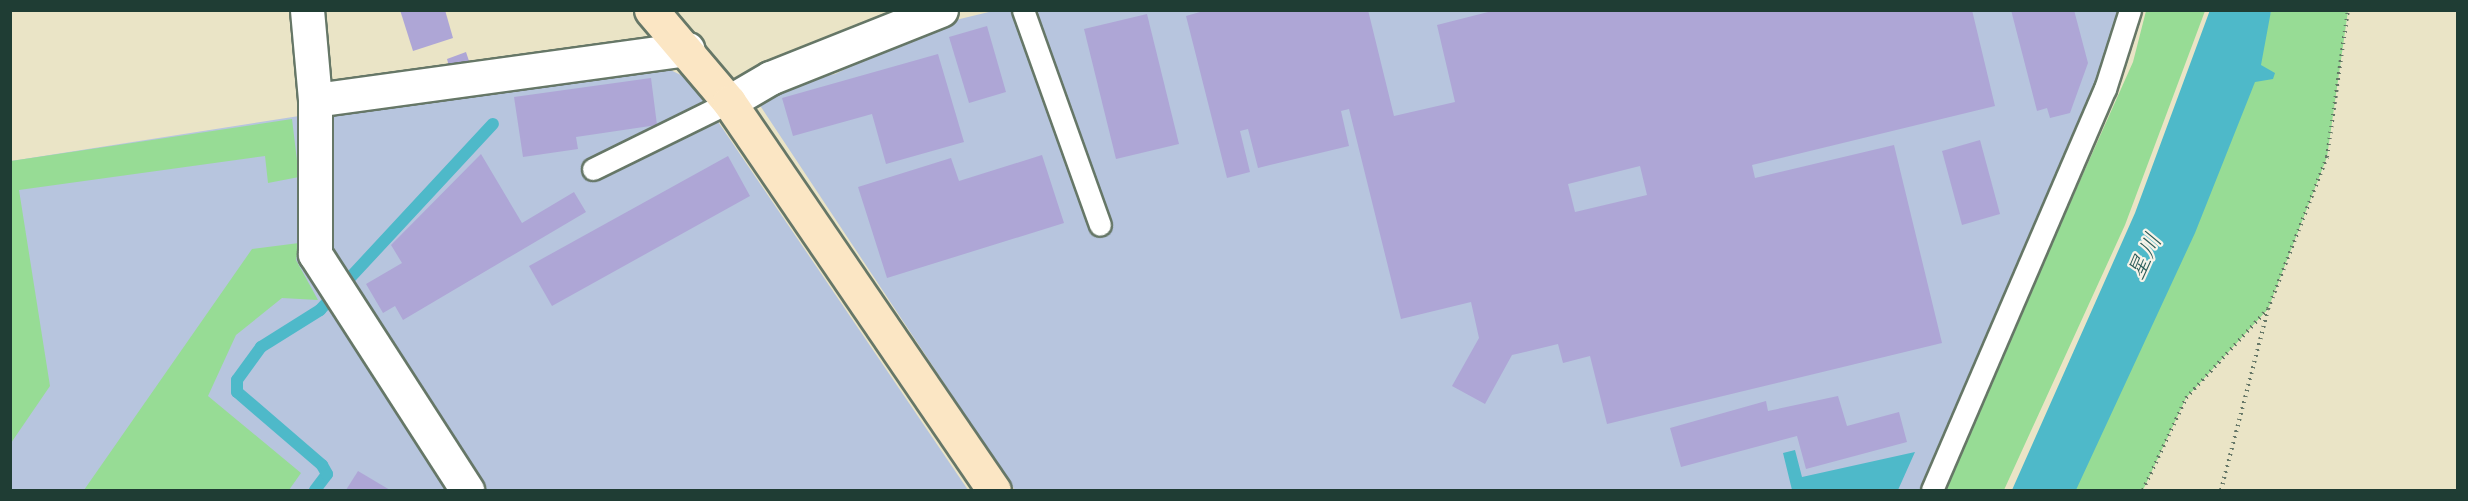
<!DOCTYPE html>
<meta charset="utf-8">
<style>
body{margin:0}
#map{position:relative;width:2468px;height:501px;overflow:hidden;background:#eae4c6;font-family:Mynerve,"Klee One",sans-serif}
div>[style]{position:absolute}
.industrial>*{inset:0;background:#b7c5de}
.green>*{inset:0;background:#97dc95}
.water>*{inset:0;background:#4eb9c9}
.stream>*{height:12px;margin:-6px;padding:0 6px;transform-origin:6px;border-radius:6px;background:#4eb9c9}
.building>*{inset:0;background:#aea6d6}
.path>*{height:4px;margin-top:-2px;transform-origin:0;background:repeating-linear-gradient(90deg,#667767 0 1.5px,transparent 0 6px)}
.roads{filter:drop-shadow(2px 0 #667767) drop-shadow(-2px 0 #667767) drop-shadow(0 2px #667767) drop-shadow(0 -2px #667767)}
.lane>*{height:21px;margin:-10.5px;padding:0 10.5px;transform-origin:10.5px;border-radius:10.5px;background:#fff}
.street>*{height:33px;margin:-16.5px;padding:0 16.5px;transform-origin:16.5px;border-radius:16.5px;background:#fff}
.secondary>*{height:33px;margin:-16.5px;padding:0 16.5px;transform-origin:16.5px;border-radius:16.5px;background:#fbe6c4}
span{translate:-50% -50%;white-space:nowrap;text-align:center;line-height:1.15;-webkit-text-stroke:4.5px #f7f3e8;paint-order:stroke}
.water-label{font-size:24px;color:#2b5c59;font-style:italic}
.frame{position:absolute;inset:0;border:12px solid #1f3d34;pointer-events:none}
</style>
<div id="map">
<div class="industrial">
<div style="clip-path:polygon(993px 11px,2126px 11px,2101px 88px,1924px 490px,1015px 490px,759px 104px,765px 89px,835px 74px,935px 25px)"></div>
<div style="clip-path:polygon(652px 61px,689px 79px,968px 490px,11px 490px,11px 161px)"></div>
</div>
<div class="green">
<div style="clip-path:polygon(2146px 11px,2205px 11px,2125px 225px,2004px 490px,1942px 490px,2133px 62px)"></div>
<div style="clip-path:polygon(2271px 11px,2348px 11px,2327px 157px,2268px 309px,2186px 398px,2143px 490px,2074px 490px,2229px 146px)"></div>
<div style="clip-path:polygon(292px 119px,299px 177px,268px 183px,265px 156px,19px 190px,50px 386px,11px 443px,11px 161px)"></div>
<div style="clip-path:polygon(299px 243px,296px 260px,318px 300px,282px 298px,236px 335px,208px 396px,301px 473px,289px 490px,84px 490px,252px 249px)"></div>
</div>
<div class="water">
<div style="clip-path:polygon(2210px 10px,2271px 11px,2261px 65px,2275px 73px,2273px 79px,2255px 82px,2195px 233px,2076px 490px,2012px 490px,2135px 213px)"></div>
<div style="clip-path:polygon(1795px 450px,1802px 477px,1915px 452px,1898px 490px,1792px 490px,1783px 453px)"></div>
</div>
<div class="stream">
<div style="left:315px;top:490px;width:20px;rotate:-53deg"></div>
<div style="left:327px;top:474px;width:10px;rotate:-119deg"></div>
<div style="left:322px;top:465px;width:112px;rotate:-139.3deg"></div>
<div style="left:237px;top:392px;width:12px;rotate:-90deg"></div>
<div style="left:237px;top:380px;width:41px;rotate:-54deg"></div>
<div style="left:261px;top:347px;width:70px;rotate:-32.1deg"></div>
<div style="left:320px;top:310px;width:254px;rotate:-47.1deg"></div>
</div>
<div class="building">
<div style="clip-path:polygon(400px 10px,445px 10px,453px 38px,413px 51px)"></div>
<div style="clip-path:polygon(evenodd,1207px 10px,1368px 10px,1394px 116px,1455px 102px,1437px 25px,1496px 10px,1972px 10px,1995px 106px,1752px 165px,1755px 178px,1894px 145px,1942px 343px,1607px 424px,1590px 356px,1563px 363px,1558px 344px,1512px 355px,1485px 404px,1452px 386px,1479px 338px,1471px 302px,1401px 319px,1349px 109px,1341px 111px,1349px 146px,1258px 168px,1248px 129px,1240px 131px,1250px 172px,1227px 178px,1186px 16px,1207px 10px,1640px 166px,1647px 195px,1575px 212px,1568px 184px,1640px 166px)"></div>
<div style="clip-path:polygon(2011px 10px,2074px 10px,2088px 63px,2070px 113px,2050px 118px,2047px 108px,2037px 111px)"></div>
<div style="clip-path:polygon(1147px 14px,1179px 144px,1116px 159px,1084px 29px)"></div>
<div style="clip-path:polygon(987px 26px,1006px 92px,969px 103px,949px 37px)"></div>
<div style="clip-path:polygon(466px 52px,470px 64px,450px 70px,447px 59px)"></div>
<div style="clip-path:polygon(938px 54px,964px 142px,886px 164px,872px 114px,793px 136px,782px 98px)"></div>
<div style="clip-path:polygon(651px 78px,657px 125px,576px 137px,578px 149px,523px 157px,514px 97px)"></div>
<div style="clip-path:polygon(1980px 140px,2000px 214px,1962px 225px,1942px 151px)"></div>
<div style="clip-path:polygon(481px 154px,522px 223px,574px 192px,586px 212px,403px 320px,395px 306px,383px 313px,366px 284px,402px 263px,391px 245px)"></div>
<div style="clip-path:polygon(1042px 155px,1064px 223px,887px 278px,858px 187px,951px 158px,959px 181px)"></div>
<div style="clip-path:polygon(728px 156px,750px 196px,552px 306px,529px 266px)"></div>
<div style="clip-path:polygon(1838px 396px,1847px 426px,1899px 412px,1907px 442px,1806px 469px,1797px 436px,1681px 467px,1670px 428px,1766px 401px,1768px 411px)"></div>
<div style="clip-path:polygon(358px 471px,390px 490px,346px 490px)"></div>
</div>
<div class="path">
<div style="left:2143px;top:490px;width:102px;rotate:-64.9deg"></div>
<div style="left:2186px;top:398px;width:120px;rotate:-47.4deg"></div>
<div style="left:2221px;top:490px;width:187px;rotate:-75.4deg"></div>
<div style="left:2268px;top:309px;width:163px;rotate:-68.8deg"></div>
<div style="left:2327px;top:157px;width:148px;rotate:-81.9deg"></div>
</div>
<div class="roads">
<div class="lane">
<div style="left:1023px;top:10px;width:228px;rotate:70.3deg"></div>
<div style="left:593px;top:169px;width:152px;rotate:-26.2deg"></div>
<div style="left:1932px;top:490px;width:437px;rotate:-66.7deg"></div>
<div style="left:2105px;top:89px;width:83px;rotate:-72.4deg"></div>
</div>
<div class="street">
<div style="left:307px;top:10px;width:90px;rotate:84.9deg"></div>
<div style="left:315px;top:100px;width:154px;rotate:90deg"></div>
<div style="left:315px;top:254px;width:281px;rotate:57.2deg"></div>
<div style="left:315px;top:100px;width:376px;rotate:-7.8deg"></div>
<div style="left:729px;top:102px;width:48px;rotate:-30.3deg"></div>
<div style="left:770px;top:78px;width:184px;rotate:-21.7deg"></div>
</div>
<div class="secondary">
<div style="left:651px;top:10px;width:121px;rotate:49.7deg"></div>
<div style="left:729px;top:102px;width:470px;rotate:55.7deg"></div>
</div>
</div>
<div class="water-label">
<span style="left:2146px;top:257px;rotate:-64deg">星川</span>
</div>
<div class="frame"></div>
</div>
